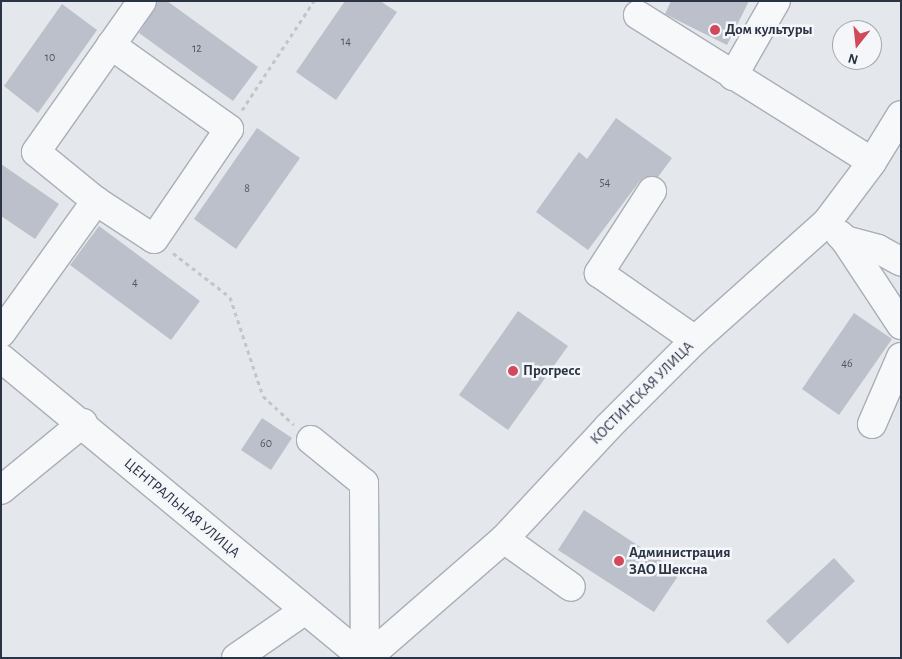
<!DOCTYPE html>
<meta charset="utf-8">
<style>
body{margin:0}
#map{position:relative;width:902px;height:659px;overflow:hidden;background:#e4e7ec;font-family:"Alegreya Sans",sans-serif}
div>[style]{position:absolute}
.building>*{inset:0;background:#bbc0ca}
.path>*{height:3px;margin-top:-1.5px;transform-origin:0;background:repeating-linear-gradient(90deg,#c2c5cb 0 4px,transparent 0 8px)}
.roads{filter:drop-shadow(1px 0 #a9aeb7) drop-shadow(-1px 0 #a9aeb7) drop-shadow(0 1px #a9aeb7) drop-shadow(0 -1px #a9aeb7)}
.minor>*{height:28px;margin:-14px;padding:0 14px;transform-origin:14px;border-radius:14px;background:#f7f8fa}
.dots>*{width:14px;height:14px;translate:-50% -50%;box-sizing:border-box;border:2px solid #f4f6f9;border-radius:50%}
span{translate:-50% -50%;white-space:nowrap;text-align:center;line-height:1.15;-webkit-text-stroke:5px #f4f6f9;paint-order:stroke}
.number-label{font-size:12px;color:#4f5766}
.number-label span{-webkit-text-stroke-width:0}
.poi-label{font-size:15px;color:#2b3445;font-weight:700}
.left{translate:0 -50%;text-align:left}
.street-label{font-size:15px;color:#2b3445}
.frame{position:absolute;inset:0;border:2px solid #2b3445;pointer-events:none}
.north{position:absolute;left:832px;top:20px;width:50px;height:50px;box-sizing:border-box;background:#f4f6f9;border:1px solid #a4a8b1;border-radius:50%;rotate:196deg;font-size:14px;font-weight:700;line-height:20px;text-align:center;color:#2b3445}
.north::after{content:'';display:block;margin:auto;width:18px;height:22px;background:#d1495b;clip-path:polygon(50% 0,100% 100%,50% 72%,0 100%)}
</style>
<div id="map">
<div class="building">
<div style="clip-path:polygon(167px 1px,258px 67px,233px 101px,139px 33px,158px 1px)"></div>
<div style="clip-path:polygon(345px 1px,380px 1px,397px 12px,336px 100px,296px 72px)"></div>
<div style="clip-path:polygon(671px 1px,749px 1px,727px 45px,665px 14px)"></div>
<div style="clip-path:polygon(62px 4px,97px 30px,38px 113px,4px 86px)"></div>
<div style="clip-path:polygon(616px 118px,672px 158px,658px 177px,645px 177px,639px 182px,588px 250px,536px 212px,579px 152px,587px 159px)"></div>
<div style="clip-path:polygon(257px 128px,300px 158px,236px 249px,194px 219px)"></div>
<div style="clip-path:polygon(1px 164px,59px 204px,35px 239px,1px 216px)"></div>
<div style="clip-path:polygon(99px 226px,200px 301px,171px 340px,70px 265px)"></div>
<div style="clip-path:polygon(518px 311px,568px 346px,508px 430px,459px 395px)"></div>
<div style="clip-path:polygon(854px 313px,892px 339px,839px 415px,802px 389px)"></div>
<div style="clip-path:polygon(262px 418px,292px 438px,271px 470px,241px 450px)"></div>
<div style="clip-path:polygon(584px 510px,680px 573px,654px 612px,558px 550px)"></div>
<div style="clip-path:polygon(834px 558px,855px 581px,788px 644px,766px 621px)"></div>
</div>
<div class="path">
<div style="left:242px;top:110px;width:131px;rotate:-56.6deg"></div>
<div style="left:173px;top:253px;width:72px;rotate:37.7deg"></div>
<div style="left:230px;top:297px;width:104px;rotate:71.6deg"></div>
<div style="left:263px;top:396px;width:42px;rotate:43.1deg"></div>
</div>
<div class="roads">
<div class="minor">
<div style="left:638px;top:15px;width:276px;rotate:32.1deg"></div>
<div style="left:733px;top:76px;width:86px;rotate:-60.2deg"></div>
<div style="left:652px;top:191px;width:98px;rotate:122.9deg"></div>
<div style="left:599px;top:273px;width:117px;rotate:34.9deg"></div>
<div style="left:96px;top:201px;width:69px;rotate:33.2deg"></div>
<div style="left:154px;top:239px;width:133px;rotate:-55.7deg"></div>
<div style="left:229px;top:129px;width:145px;rotate:-144.6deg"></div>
<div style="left:840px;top:235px;width:7px;rotate:45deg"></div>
<div style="left:845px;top:240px;width:34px;rotate:15deg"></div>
<div style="left:878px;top:249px;width:26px;rotate:29deg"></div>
<div style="left:845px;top:240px;width:102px;rotate:56.6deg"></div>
<div style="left:1px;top:333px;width:163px;rotate:-54.3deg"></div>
<div style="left:96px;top:201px;width:77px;rotate:-140.8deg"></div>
<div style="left:36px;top:152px;width:184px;rotate:-54.9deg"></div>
<div style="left:1px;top:358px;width:470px;rotate:39.6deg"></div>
<div style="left:872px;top:424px;width:73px;rotate:-66.6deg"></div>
<div style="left:311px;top:440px;width:68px;rotate:39.1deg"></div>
<div style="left:364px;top:483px;width:175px;rotate:89.7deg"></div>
<div style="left:1px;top:490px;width:106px;rotate:-39.3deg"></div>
<div style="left:504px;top:539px;width:82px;rotate:35.6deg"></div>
<div style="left:236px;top:658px;width:83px;rotate:-34.7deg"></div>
<div style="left:367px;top:658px;width:181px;rotate:-41deg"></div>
<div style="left:504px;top:539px;width:153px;rotate:-47.1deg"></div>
<div style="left:608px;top:427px;width:123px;rotate:-45deg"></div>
<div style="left:695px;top:340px;width:177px;rotate:-41.8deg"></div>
<div style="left:827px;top:222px;width:75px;rotate:-53.1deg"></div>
<div style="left:872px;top:162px;width:55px;rotate:-58.3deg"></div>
</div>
</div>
<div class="dots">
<div style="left:715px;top:30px;background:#d1495b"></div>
<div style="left:513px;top:371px;background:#d1495b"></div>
<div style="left:619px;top:561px;background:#d1495b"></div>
</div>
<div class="number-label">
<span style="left:346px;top:42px">14</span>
<span style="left:197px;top:49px">12</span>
<span style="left:50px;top:58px">10</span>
<span style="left:605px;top:183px">54</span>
<span style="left:247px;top:189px">8</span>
<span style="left:135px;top:283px">4</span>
<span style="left:847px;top:364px">46</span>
<span style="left:266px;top:444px">60</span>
</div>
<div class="poi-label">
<span class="left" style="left:725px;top:30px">Дом культуры</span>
<span class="left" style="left:523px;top:371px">Прогресс</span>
<span class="left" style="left:629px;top:561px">Администрация<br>ЗАО Шексна</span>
</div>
<div class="street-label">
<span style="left:642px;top:393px;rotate:-45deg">КОСТИНСКАЯ УЛИЦА</span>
<span style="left:182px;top:508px;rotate:40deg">ЦЕНТРАЛЬНАЯ УЛИЦА</span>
</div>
<div class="frame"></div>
<div class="north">N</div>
</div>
